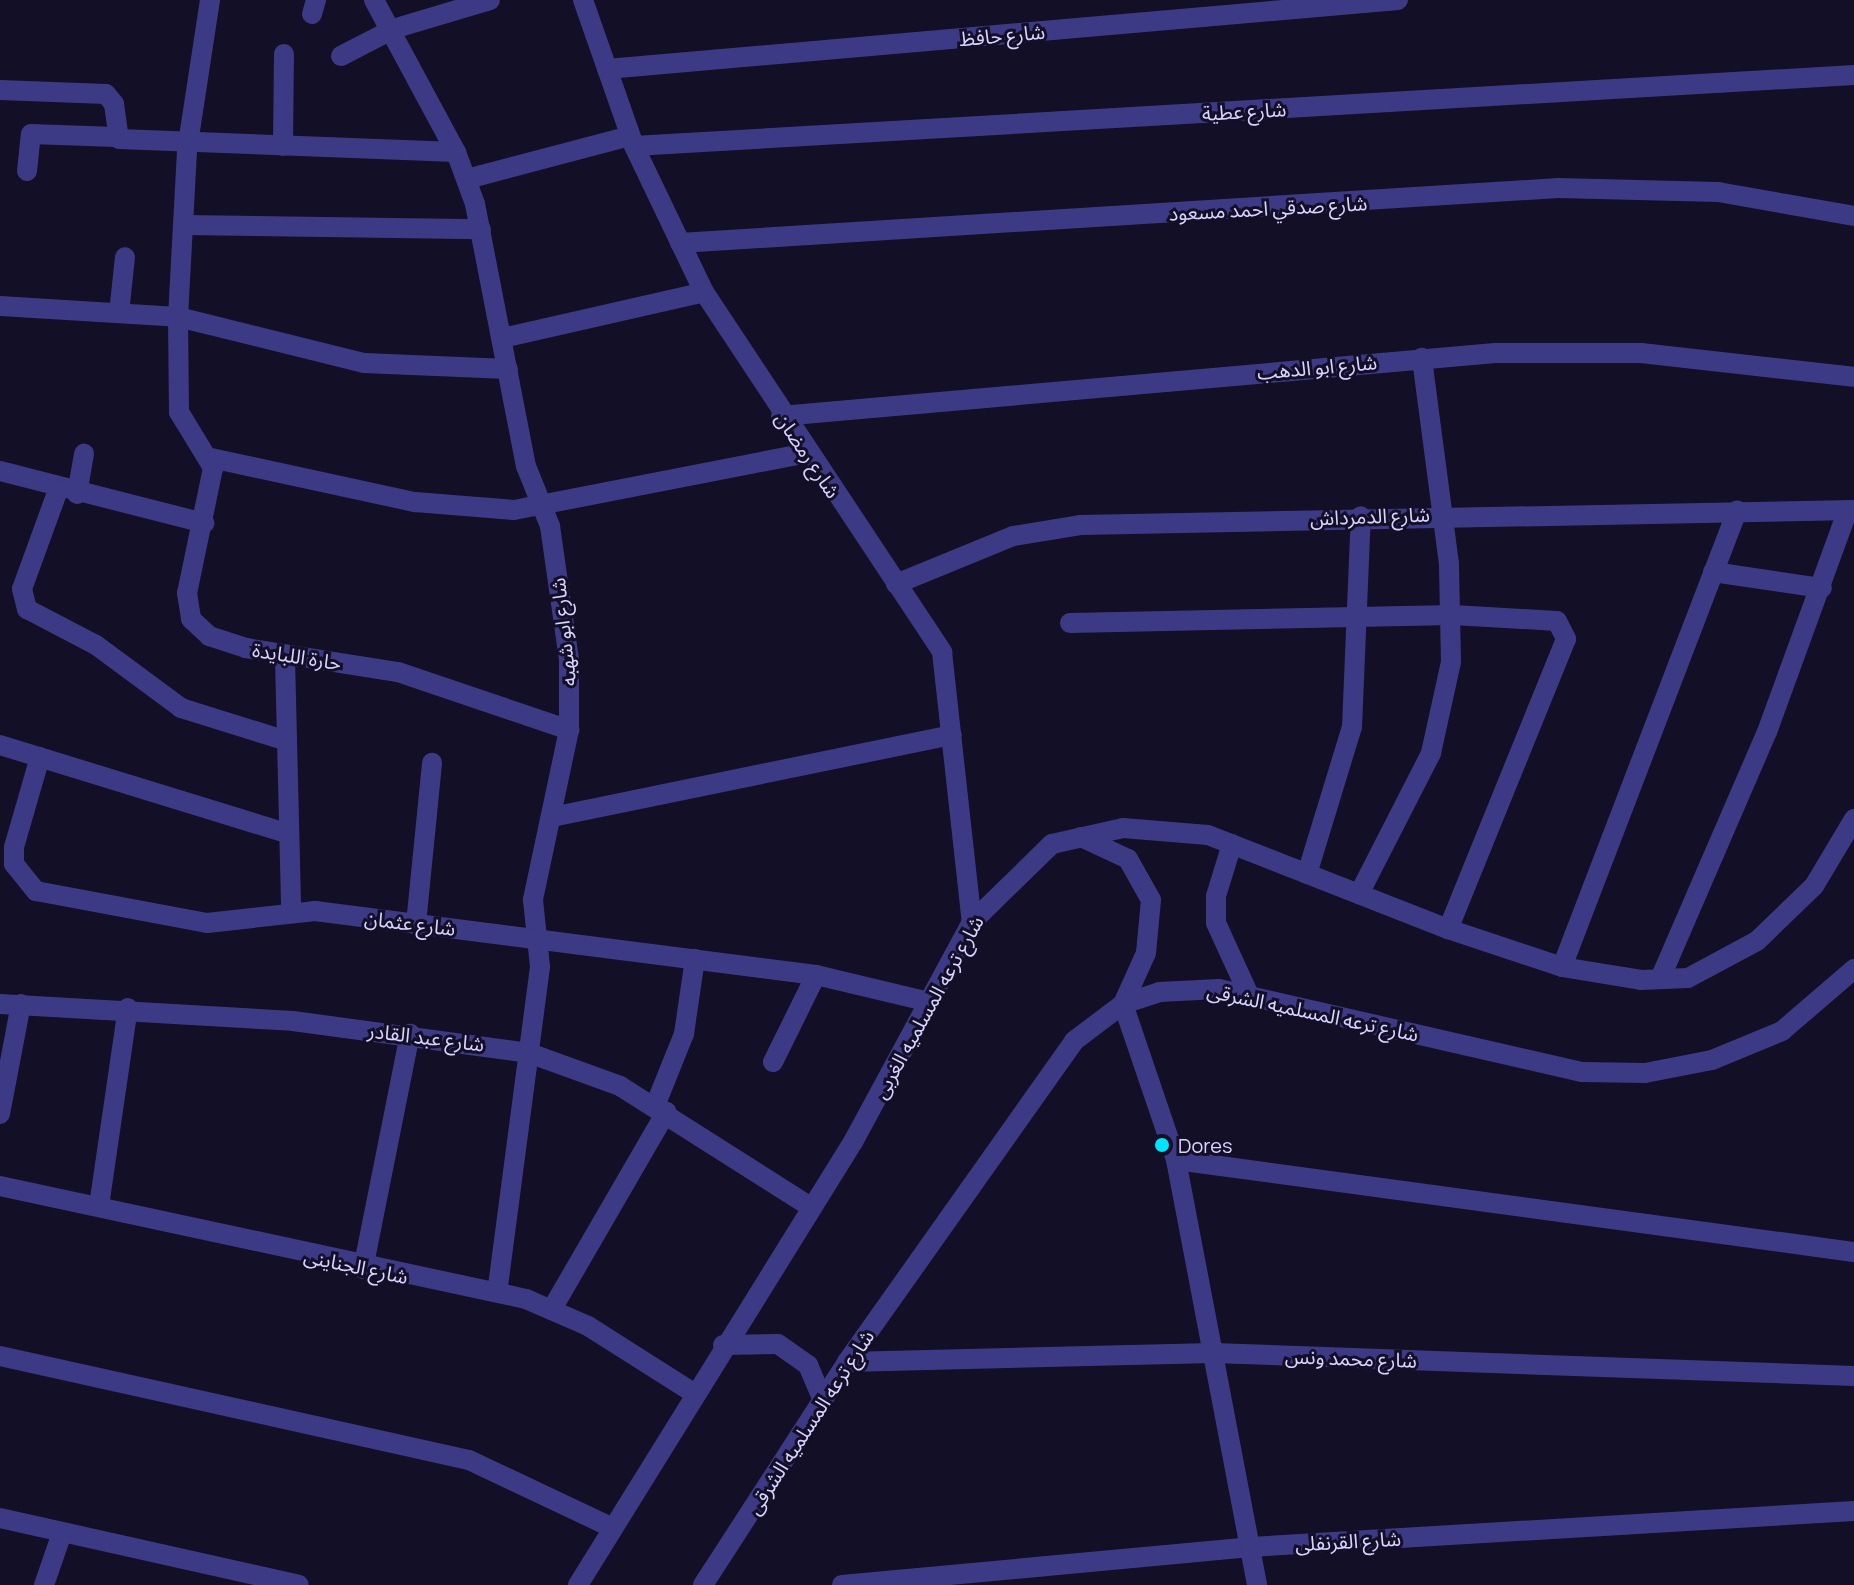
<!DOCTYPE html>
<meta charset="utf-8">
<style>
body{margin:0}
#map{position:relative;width:1854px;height:1585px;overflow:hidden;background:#130f26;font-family:Manrope,"Noto Sans Arabic",sans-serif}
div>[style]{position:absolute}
.minor>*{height:20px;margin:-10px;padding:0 10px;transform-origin:10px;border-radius:10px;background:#3d3a85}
.dots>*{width:22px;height:22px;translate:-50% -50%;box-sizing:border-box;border:4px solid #130f26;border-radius:50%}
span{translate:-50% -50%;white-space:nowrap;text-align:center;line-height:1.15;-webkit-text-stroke:6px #130f26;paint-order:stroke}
.street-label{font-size:20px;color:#d9d4ff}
.poi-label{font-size:20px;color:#d9d4ff}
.left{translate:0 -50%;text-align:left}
</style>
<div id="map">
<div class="minor">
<div style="left:210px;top:0;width:153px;rotate:98.7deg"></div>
<div style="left:187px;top:151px;width:166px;rotate:93.1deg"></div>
<div style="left:178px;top:317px;width:95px;rotate:89.4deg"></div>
<div style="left:179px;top:412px;width:66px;rotate:58.7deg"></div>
<div style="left:213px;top:468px;width:128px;rotate:101.7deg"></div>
<div style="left:187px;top:593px;width:26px;rotate:81deg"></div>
<div style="left:191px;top:619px;width:25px;rotate:43deg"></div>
<div style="left:209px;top:636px;width:39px;rotate:18deg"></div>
<div style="left:246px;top:648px;width:154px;rotate:9deg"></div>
<div style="left:398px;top:672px;width:181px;rotate:18.7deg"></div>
<div style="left:374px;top:0;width:173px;rotate:61.7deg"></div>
<div style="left:456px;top:152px;width:55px;rotate:69.9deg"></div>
<div style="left:475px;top:204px;width:267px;rotate:79deg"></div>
<div style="left:526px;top:466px;width:65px;rotate:68.2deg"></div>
<div style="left:550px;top:526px;width:135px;rotate:81.9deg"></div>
<div style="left:569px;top:660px;width:70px;rotate:90deg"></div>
<div style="left:569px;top:730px;width:174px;rotate:102deg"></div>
<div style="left:533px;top:900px;width:67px;rotate:84deg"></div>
<div style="left:540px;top:967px;width:328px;rotate:97.5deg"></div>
<div style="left:583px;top:0;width:155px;rotate:70.7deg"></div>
<div style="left:634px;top:146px;width:162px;rotate:64.4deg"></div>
<div style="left:704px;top:292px;width:432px;rotate:56.5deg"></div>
<div style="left:942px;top:652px;width:272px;rotate:83.7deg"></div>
<div style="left:312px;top:14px;width:15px;rotate:-74deg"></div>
<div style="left:341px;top:56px;width:59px;rotate:-27.4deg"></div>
<div style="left:393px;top:29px;width:101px;rotate:-16.6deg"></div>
<div style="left:607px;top:69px;width:794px;rotate:-4.99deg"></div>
<div style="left:0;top:90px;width:106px;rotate:2.2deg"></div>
<div style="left:106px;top:94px;width:13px;rotate:51deg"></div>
<div style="left:114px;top:104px;width:35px;rotate:82deg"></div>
<div style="left:119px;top:139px;width:337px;rotate:2.2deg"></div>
<div style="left:283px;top:146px;width:92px;rotate:-89.4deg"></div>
<div style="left:634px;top:146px;width:1222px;rotate:-3.33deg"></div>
<div style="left:27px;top:171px;width:37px;rotate:-84deg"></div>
<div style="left:31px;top:134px;width:85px;rotate:2deg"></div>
<div style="left:467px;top:179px;width:169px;rotate:-14.8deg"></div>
<div style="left:183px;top:225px;width:298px;rotate:0.8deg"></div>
<div style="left:680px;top:243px;width:880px;rotate:-3.58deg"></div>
<div style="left:1558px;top:188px;width:160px;rotate:1.4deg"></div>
<div style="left:1718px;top:192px;width:138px;rotate:10deg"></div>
<div style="left:0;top:306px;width:178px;rotate:3.5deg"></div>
<div style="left:178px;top:317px;width:192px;rotate:13.9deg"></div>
<div style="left:364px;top:363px;width:144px;rotate:2.4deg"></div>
<div style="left:119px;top:313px;width:56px;rotate:-83.9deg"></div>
<div style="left:502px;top:338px;width:207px;rotate:-12.8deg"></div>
<div style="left:781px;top:416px;width:717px;rotate:-5.04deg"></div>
<div style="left:1495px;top:353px;width:146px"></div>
<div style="left:1641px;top:353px;width:214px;rotate:6.4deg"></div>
<div style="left:211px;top:458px;width:209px;rotate:12.2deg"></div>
<div style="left:415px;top:502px;width:99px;rotate:4.6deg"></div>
<div style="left:514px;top:510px;width:298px;rotate:-11deg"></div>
<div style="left:0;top:471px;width:211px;rotate:14.3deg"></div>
<div style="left:58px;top:490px;width:105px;rotate:110deg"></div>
<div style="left:22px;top:589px;width:21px;rotate:76deg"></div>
<div style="left:27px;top:609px;width:78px;rotate:27.6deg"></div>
<div style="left:96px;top:645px;width:106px;rotate:36.5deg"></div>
<div style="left:181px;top:708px;width:111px;rotate:17.3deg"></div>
<div style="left:77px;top:494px;width:41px;rotate:-80.1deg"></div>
<div style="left:1713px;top:572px;width:110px;rotate:8.4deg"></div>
<div style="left:896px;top:584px;width:126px;rotate:-22.3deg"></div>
<div style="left:1013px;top:536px;width:68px;rotate:-9.3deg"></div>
<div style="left:1080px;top:525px;width:774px;rotate:-1.11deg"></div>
<div style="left:1070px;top:623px;width:383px;rotate:-1.2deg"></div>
<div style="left:1453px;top:615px;width:104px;rotate:3.3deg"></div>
<div style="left:1557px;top:621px;width:20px;rotate:63deg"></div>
<div style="left:1566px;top:639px;width:313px;rotate:112.1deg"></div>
<div style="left:285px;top:658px;width:253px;rotate:88.6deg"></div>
<div style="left:0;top:745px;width:302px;rotate:17.1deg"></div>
<div style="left:40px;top:757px;width:94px;rotate:106.1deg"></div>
<div style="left:14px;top:847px;width:17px;rotate:90deg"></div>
<div style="left:14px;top:864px;width:35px;rotate:51deg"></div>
<div style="left:36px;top:891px;width:174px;rotate:10.6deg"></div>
<div style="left:207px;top:923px;width:109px;rotate:-6.3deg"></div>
<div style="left:315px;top:911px;width:505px;rotate:7.28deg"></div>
<div style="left:816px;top:975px;width:116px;rotate:13.4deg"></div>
<div style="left:552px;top:817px;width:408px;rotate:-11.6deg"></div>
<div style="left:1081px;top:837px;width:52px;rotate:25.1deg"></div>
<div style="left:1128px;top:859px;width:47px;rotate:60.7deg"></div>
<div style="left:1151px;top:900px;width:53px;rotate:95.4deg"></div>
<div style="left:1146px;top:953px;width:56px;rotate:114.3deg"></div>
<div style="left:1123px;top:1004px;width:165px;rotate:71.2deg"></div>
<div style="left:1176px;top:1160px;width:433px;rotate:79.2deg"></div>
<div style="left:1232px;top:844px;width:54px;rotate:107.1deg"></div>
<div style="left:1216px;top:896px;width:27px;rotate:90deg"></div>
<div style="left:1216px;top:923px;width:79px;rotate:65.4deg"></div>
<div style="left:1307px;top:874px;width:154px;rotate:-73deg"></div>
<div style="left:1352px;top:727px;width:211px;rotate:-87.6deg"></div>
<div style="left:1359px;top:894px;width:158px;rotate:-62.9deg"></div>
<div style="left:1431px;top:753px;width:93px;rotate:-77.6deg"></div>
<div style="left:1451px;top:662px;width:98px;rotate:-91.2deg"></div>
<div style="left:1449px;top:564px;width:208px;rotate:-97.5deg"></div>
<div style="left:416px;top:924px;width:162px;rotate:-84.3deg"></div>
<div style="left:1562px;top:967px;width:489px;rotate:-69deg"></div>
<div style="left:1660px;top:979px;width:269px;rotate:-66.6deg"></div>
<div style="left:1767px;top:732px;width:236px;rotate:-70deg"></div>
<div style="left:0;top:1004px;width:293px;rotate:3.3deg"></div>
<div style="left:293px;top:1021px;width:238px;rotate:7.7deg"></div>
<div style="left:529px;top:1053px;width:97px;rotate:19.9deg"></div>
<div style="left:620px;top:1086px;width:227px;rotate:32.4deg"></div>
<div style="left:773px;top:1062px;width:97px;rotate:-63.7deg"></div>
<div style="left:655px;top:1106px;width:78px;rotate:-68.1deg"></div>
<div style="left:684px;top:1034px;width:76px;rotate:-81.7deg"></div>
<div style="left:0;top:1114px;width:112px;rotate:-79.2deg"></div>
<div style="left:1176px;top:1160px;width:684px;rotate:7.73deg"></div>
<div style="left:0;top:1186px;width:538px;rotate:12.12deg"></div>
<div style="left:526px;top:1299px;width:68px;rotate:23.5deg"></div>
<div style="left:588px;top:1326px;width:123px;rotate:32.4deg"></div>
<div style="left:99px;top:1206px;width:200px;rotate:-81.7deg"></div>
<div style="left:363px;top:1269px;width:240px;rotate:-78.7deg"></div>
<div style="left:552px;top:1309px;width:228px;rotate:-59.9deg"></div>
<div style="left:723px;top:1345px;width:55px;rotate:-1deg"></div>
<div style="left:778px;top:1344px;width:37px;rotate:35deg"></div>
<div style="left:808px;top:1365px;width:38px;rotate:67deg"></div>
<div style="left:0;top:1356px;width:480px;rotate:12.5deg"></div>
<div style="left:469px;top:1460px;width:157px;rotate:25.3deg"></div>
<div style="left:847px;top:1362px;width:366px;rotate:-1.4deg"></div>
<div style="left:1213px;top:1353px;width:641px;rotate:2.05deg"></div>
<div style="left:0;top:1518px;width:306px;rotate:12.6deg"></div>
<div style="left:44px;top:1585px;width:55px;rotate:-70.9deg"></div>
<div style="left:578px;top:1585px;width:521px;rotate:-58.17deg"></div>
<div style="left:853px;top:1142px;width:250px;rotate:-61.6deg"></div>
<div style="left:972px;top:922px;width:112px;rotate:-44.3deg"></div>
<div style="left:1052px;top:844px;width:73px;rotate:-12.7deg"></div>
<div style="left:1123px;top:828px;width:85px;rotate:4.7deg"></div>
<div style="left:1208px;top:835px;width:258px;rotate:21.4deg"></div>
<div style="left:1448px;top:929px;width:120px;rotate:18.4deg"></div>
<div style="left:1562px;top:967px;width:80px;rotate:9.3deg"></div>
<div style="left:1641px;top:980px;width:47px;rotate:-2.4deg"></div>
<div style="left:1688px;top:978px;width:78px;rotate:-28.2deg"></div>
<div style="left:1757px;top:941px;width:79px;rotate:-44deg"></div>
<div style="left:1814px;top:886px;width:78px;rotate:-59.2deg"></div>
<div style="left:703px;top:1585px;width:265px;rotate:-57.1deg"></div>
<div style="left:847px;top:1362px;width:393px;rotate:-54.7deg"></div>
<div style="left:1074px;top:1041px;width:61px;rotate:-37.1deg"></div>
<div style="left:1123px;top:1004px;width:38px;rotate:-18deg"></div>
<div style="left:1159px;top:992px;width:60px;rotate:-2.9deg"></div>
<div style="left:1219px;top:989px;width:372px;rotate:12.9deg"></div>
<div style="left:1582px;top:1072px;width:63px;rotate:0.9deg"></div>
<div style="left:1645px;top:1073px;width:68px;rotate:-11deg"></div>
<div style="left:1712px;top:1060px;width:76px;rotate:-22.5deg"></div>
<div style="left:1782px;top:1031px;width:95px;rotate:-40.7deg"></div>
<div style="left:842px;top:1585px;width:410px;rotate:-5.3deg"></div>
<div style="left:1250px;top:1547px;width:605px;rotate:-3.41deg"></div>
</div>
<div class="dots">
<div style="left:1162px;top:1145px;background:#00e5ff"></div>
</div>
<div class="street-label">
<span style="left:1002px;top:35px;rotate:-5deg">شارع حافظ</span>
<span style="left:1244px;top:111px;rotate:-3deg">شارع عطية</span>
<span style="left:1268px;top:208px;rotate:-3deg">شارع صدقي احمد مسعود</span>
<span style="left:1317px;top:367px;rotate:-5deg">شارع ابو الدهب</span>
<span style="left:808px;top:455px;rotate:56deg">شارع رمضان</span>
<span style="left:1370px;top:516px;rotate:-2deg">شارع الدمرداش</span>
<span style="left:563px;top:632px;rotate:-96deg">شارع ابو شهبه</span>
<span style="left:297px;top:656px;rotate:9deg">حارة اللبايدة</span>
<span style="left:410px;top:923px;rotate:7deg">شارع عثمان</span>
<span style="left:928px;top:1007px;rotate:-61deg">شارع ترعه المسلميه الغربى</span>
<span style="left:1313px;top:1012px;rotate:12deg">شارع ترعه المسلميه الشرقى</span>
<span style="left:426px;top:1037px;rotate:7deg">شارع عبد القادر</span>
<span style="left:356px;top:1266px;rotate:12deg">شارع الجناينى</span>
<span style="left:1351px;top:1358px;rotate:2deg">شارع محمد ونس</span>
<span style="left:810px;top:1422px;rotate:-57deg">شارع ترعه المسلميه الشرقى</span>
<span style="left:1348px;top:1541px;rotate:-3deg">شارع القرنفلى</span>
</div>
<div class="poi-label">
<span class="left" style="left:1178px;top:1145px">Dores</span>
</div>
</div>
